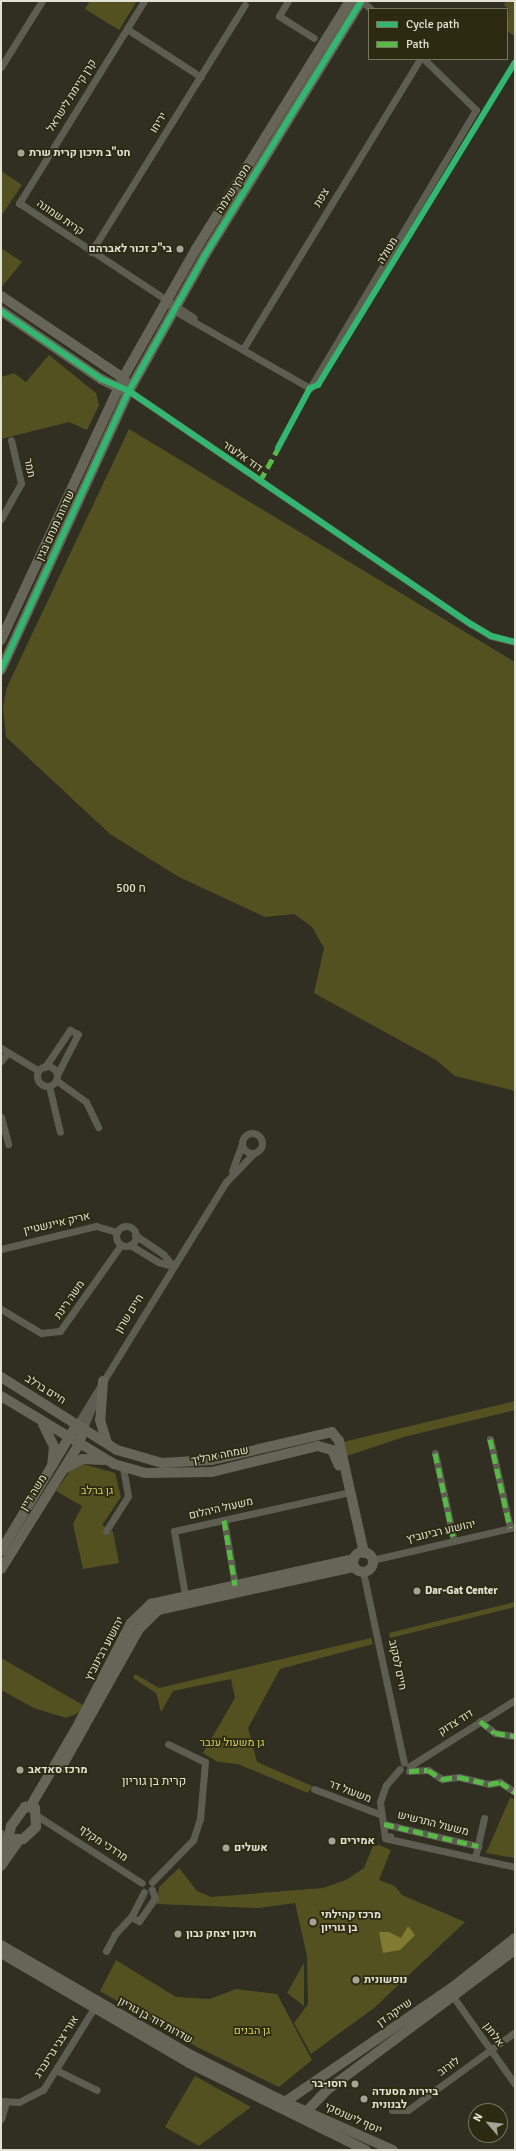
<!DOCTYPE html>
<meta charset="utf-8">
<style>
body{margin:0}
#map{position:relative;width:516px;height:2151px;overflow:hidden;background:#302f22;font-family:Signika,Heebo,sans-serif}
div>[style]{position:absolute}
.green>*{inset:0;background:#545120}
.water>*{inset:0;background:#807b30}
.street>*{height:7px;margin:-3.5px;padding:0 3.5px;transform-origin:3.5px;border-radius:3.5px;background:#5d5d52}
.street>.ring{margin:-3.5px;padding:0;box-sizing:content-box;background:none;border:7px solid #5d5d52;border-radius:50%}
.secondary>*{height:10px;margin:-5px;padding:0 5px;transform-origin:5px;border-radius:5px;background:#666558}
.secondary>.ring{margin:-5px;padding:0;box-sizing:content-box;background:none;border:10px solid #666558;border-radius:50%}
.quiet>*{height:5px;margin-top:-2.5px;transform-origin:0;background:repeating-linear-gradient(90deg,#58b947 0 10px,transparent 0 15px)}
.cycleway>*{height:6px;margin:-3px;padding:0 3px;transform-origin:3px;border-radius:3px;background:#33b770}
.dots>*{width:11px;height:11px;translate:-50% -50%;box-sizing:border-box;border:2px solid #2c2b12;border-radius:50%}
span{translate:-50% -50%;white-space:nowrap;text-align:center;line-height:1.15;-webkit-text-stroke:3.5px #2c2b12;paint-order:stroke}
.street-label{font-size:11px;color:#e2e1d3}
.poi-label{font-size:11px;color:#e2e1d3;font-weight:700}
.left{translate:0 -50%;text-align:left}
.right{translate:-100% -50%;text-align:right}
.park-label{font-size:11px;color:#d6ce5f}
.neighbourhood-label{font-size:12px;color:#e2e1d3}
.frame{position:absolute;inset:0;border:2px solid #e2e1d3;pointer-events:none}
.legend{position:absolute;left:368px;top:8px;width:140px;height:52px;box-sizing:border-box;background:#2c2b12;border:1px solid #75745f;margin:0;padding:5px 7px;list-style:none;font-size:12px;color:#e2e1d3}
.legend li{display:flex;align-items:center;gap:8px;height:20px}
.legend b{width:20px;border:1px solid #75745f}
.north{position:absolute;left:468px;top:2103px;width:40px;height:40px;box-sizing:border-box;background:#2c2b12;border:1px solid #75745f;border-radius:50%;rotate:298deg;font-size:11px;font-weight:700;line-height:16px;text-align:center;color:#e2e1d3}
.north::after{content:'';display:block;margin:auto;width:14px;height:18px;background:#a4a395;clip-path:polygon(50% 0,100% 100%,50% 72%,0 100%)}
</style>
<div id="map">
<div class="green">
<div style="clip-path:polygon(90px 1px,137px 1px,119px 30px,85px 9px)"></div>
<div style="clip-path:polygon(506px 1px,515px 1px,515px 36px,507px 31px,509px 9px,504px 5px)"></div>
<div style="clip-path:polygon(1px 171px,22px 185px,1px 216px)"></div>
<div style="clip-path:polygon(1px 248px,22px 262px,1px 288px)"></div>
<div style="clip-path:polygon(49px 355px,96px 393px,99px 405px,87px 430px,69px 422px,1px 439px,1px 377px,14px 373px,26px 382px)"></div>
<div style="clip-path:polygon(129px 429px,515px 662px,515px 1091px,455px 1076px,436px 1060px,314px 993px,324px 948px,312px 927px,294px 914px,265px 917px,179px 877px,110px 834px,6px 737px,3px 707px,7px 687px)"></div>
<div style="clip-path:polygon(515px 1401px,515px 1410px,404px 1437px,347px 1456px,343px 1442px)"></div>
<div style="clip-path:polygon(83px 1464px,115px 1473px,121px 1497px,102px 1525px,113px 1532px,119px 1563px,83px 1569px,73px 1524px,82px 1506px,56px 1491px,70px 1471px)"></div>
<div style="clip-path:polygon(515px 1602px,515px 1607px,390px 1638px,389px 1633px)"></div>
<div style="clip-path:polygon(371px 1638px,373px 1644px,280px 1669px,248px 1728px,257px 1762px,312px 1786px,308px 1793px,238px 1764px,218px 1762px,203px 1753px,235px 1698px,231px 1679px,173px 1691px,161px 1712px,156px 1693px,133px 1678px,135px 1674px,159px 1688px)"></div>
<div style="clip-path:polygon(1px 1658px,83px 1705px,78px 1713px,66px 1718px,34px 1708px,1px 1690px)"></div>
<div style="clip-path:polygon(510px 1798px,515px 1799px,515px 1858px,486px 1853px)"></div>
<div style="clip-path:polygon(374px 1843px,391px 1850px,379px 1880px,395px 1886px,402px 1895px,465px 1922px,374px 2008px,311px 2054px,294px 2023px,308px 2004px,307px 1956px,295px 1903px,259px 1908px,157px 1904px,159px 1887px,179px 1868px,197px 1891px,211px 1897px,323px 1888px,346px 1880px,364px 1868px)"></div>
<div style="clip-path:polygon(116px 1960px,176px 1997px,210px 1999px,236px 1989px,277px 1994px,312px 2060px,279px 2087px,197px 2047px,100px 1991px)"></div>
<div style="clip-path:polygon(304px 1963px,304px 2006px,287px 1993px)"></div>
<div style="clip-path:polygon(195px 2076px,251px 2107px,199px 2146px,165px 2127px)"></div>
</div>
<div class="water">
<div style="clip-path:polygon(408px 1926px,415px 1935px,400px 1950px,383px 1953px,379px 1932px,389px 1932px,401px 1938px)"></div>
</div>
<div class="street">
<div style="left:144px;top:1px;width:238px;rotate:121.7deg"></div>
<div style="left:19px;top:203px;width:209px;rotate:33.3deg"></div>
<div style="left:288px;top:1px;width:17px;rotate:121deg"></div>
<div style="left:279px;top:16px;width:41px;rotate:32.2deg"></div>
<div style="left:362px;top:1px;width:12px;rotate:42deg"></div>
<div style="left:127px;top:29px;width:88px;rotate:33deg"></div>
<div style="left:1px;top:67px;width:78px;rotate:-58.2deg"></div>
<div style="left:91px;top:252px;width:291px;rotate:-58.1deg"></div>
<div style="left:167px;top:299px;width:13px;rotate:61deg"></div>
<div style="left:173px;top:310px;width:158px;rotate:29.7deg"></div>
<div style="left:310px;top:388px;width:324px;rotate:-59.2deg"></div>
<div style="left:476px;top:110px;width:73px;rotate:-135.6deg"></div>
<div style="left:243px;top:349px;width:340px;rotate:-58.6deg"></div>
<div style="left:129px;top:391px;width:414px;rotate:34.3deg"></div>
<div style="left:471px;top:624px;width:23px;rotate:31deg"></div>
<div style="left:491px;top:636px;width:25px;rotate:14deg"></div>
<div style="left:1px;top:519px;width:41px;rotate:-60.9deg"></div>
<div style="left:21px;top:483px;width:44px;rotate:-103.1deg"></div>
<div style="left:1px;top:1048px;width:44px;rotate:31.2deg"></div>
<div style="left:1px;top:1061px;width:11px;rotate:-52deg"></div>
<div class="ring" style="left:37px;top:1066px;width:13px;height:13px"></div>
<div style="left:45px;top:1067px;width:45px;rotate:-56deg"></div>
<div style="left:70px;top:1030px;width:9px;rotate:27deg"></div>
<div style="left:78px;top:1034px;width:46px;rotate:117.1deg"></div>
<div style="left:56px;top:1080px;width:37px;rotate:36deg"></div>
<div style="left:86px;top:1102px;width:28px;rotate:64deg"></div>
<div style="left:49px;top:1086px;width:47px;rotate:76.6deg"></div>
<div style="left:1px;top:1117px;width:28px;rotate:75deg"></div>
<div class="ring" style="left:242px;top:1133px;width:13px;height:13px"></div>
<div style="left:232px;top:1171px;width:30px;rotate:-70deg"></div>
<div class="ring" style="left:116px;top:1226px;width:13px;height:13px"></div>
<div style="left:135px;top:1235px;width:34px;rotate:34deg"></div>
<div style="left:163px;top:1254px;width:16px;rotate:50deg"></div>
<div style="left:130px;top:1245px;width:33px;rotate:31deg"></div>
<div style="left:158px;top:1262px;width:16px;rotate:15deg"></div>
<div style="left:1px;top:1249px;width:98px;rotate:-13.6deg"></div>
<div style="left:96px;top:1226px;width:22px;rotate:16deg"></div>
<div style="left:1px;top:1309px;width:47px;rotate:31deg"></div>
<div style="left:41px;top:1333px;width:19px;rotate:-6deg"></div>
<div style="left:60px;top:1331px;width:105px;rotate:-54.7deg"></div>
<div style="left:77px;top:1424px;width:284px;rotate:-58.4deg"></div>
<div style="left:226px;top:1182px;width:40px;rotate:-46deg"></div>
<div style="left:84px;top:1428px;width:31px;rotate:-68deg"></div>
<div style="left:490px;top:1439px;width:91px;rotate:77.3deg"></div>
<div style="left:435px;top:1453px;width:90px;rotate:77.8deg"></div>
<div style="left:224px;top:1520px;width:66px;rotate:80.4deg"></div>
<div style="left:106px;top:1531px;width:41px;rotate:-57.8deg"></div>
<div style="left:128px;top:1496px;width:29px;rotate:-100deg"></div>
<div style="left:372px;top:1560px;width:147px;rotate:-13deg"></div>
<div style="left:363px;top:1572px;width:195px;rotate:77.9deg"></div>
<div style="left:186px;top:1601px;width:71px;rotate:-99.7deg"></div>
<div style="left:174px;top:1531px;width:175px;rotate:-12.5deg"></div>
<div style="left:480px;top:1721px;width:19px;rotate:39deg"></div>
<div style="left:495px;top:1733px;width:20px;rotate:9deg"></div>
<div style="left:410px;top:1766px;width:124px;rotate:-32.2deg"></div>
<div style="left:409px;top:1771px;width:19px;rotate:-3deg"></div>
<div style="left:428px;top:1770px;width:17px;rotate:33deg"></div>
<div style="left:442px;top:1779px;width:17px;rotate:-7deg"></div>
<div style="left:459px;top:1777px;width:31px;rotate:13deg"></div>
<div style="left:489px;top:1784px;width:11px;rotate:-10deg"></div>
<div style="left:500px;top:1782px;width:18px;rotate:34deg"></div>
<div style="left:314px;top:1789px;width:70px;rotate:21deg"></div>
<div style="left:39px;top:1817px;width:122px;rotate:32.7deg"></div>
<div style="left:384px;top:1824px;width:97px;rotate:13.2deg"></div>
<div style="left:1px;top:1833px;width:12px;rotate:66deg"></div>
<div style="left:390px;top:1836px;width:3px;rotate:108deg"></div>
<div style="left:389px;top:1839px;width:4px;rotate:-166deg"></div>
<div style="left:385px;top:1838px;width:36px;rotate:-98deg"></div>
<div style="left:380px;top:1802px;width:18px;rotate:-71deg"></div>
<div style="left:386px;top:1785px;width:21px;rotate:-49deg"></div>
<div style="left:389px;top:1839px;width:129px;rotate:12.5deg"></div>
<div style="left:475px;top:1858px;width:41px;rotate:-77.3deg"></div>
<div style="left:152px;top:1882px;width:59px;rotate:-45.7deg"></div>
<div style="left:193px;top:1840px;width:22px;rotate:-72deg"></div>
<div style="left:200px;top:1819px;width:57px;rotate:-85deg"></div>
<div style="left:205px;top:1762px;width:41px;rotate:-154.1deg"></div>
<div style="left:144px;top:1892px;width:28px;rotate:117deg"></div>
<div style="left:131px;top:1917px;width:9px;rotate:27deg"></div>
<div style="left:139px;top:1921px;width:28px;rotate:-55deg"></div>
<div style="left:155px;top:1898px;width:9px;rotate:-111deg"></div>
<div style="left:106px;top:1951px;width:19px;rotate:-62deg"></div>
<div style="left:115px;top:1934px;width:23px;rotate:-47deg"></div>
<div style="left:454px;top:1998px;width:105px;rotate:54.7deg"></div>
<div style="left:58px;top:2071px;width:43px;rotate:26deg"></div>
<div style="left:1px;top:2101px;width:18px;rotate:3deg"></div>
<div style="left:19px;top:2102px;width:27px;rotate:-27deg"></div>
<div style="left:43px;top:2090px;width:100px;rotate:-58.1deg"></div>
<div style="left:392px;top:2110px;width:16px"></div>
<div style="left:408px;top:2110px;width:132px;rotate:-36.1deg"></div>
<div style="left:1px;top:2119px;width:18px;rotate:-74deg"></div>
</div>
<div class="secondary">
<div style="left:1px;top:296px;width:147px;rotate:33.9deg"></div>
<div style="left:123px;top:378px;width:6px;rotate:59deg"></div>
<div style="left:1px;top:311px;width:121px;rotate:34.2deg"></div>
<div style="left:101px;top:379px;width:25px;rotate:27deg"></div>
<div style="left:1px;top:640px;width:289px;rotate:-65deg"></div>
<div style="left:123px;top:378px;width:148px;rotate:-60.5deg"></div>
<div style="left:196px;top:249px;width:292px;rotate:-58.2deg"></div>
<div style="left:1px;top:670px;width:307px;rotate:-65.4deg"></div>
<div style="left:129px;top:391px;width:156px;rotate:-60.8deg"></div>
<div style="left:205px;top:255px;width:298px;rotate:-58.4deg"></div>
<div style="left:1px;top:1377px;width:137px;rotate:32.2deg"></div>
<div style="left:117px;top:1450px;width:47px;rotate:16.1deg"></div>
<div style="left:162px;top:1463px;width:50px;rotate:-3.4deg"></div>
<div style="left:212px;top:1460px;width:123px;rotate:-13.1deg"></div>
<div style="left:332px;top:1432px;width:11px;rotate:52deg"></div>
<div style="left:339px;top:1441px;width:115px;rotate:77.4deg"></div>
<div style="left:103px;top:1381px;width:39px;rotate:94deg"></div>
<div style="left:100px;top:1420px;width:24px;rotate:73deg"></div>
<div style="left:1px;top:1396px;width:132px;rotate:31deg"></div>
<div style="left:114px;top:1464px;width:33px;rotate:16deg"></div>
<div style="left:146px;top:1473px;width:66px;rotate:-0.9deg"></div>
<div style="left:212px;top:1472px;width:109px;rotate:-13.8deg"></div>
<div style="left:318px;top:1446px;width:15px;rotate:16deg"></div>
<div style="left:332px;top:1450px;width:17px;rotate:66deg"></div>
<div style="left:43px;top:1424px;width:25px;rotate:64deg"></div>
<div style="left:54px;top:1447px;width:18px;rotate:96deg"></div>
<div style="left:66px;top:1468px;width:18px;rotate:-29deg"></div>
<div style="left:82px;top:1459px;width:21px;rotate:3deg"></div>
<div style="left:1px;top:1551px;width:148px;rotate:-59.1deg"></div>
<div class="ring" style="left:353px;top:1552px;width:10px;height:10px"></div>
<div style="left:1px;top:1569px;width:147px;rotate:-58deg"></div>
<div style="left:79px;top:1444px;width:17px;rotate:-73deg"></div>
<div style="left:61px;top:1768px;width:159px;rotate:-60.7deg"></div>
<div style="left:139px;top:1629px;width:27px;rotate:-45deg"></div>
<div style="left:158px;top:1610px;width:201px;rotate:-12.4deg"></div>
<div style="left:25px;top:1807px;width:10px;rotate:6deg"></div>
<div style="left:35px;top:1808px;width:19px;rotate:87deg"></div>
<div style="left:36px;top:1827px;width:18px;rotate:137deg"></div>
<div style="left:23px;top:1839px;width:11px;rotate:180deg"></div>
<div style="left:12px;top:1839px;width:4px;rotate:-135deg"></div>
<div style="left:9px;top:1836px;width:10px;rotate:-79deg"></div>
<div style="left:11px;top:1826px;width:24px;rotate:-54deg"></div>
<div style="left:30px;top:1807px;width:91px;rotate:-59.5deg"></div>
<div style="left:76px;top:1729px;width:119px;rotate:-62.6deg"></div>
<div style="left:131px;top:1623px;width:28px;rotate:-44deg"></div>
<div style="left:151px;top:1604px;width:208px;rotate:-12.5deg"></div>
<div style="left:1px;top:1852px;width:18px;rotate:-63deg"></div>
<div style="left:1px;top:1866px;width:32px;rotate:-55deg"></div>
<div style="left:1px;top:1945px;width:220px;rotate:30.1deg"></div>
<div style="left:191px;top:2055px;width:105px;rotate:26.6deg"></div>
<div style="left:285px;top:2102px;width:118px;rotate:24deg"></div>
<div style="left:1px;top:1953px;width:218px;rotate:30.3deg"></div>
<div style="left:189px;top:2063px;width:197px;rotate:26.2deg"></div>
<div style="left:285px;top:2102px;width:204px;rotate:-34.4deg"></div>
<div style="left:453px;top:1987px;width:79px;rotate:-38.3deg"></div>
<div style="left:303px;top:2115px;width:35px;rotate:-46deg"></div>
<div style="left:327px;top:2090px;width:234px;rotate:-36.7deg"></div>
</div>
<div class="quiet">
<div style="left:260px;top:481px;width:38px;rotate:-61deg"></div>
<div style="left:490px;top:1439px;width:91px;rotate:77.3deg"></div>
<div style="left:435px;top:1453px;width:90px;rotate:77.8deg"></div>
<div style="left:224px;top:1520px;width:66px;rotate:80.4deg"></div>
<div style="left:480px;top:1721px;width:19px;rotate:39deg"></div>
<div style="left:495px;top:1733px;width:20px;rotate:9deg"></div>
<div style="left:409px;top:1771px;width:19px;rotate:-3deg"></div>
<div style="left:428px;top:1770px;width:17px;rotate:33deg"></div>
<div style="left:442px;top:1779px;width:17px;rotate:-7deg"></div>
<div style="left:459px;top:1777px;width:31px;rotate:13deg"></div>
<div style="left:489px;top:1784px;width:11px;rotate:-10deg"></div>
<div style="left:500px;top:1782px;width:18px;rotate:34deg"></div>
<div style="left:384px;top:1824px;width:97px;rotate:13.2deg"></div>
</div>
<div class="cycleway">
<div style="left:1px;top:311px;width:121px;rotate:34.2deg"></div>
<div style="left:101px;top:379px;width:30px;rotate:23deg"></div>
<div style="left:129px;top:391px;width:414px;rotate:34.3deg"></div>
<div style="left:471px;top:624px;width:23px;rotate:31deg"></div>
<div style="left:491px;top:636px;width:25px;rotate:14deg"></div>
<div style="left:278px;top:448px;width:68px;rotate:-61.9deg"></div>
<div style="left:310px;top:388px;width:9px;rotate:-21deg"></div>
<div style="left:318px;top:385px;width:378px;rotate:-58.6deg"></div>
<div style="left:1px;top:670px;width:307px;rotate:-65.4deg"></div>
<div style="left:129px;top:391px;width:156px;rotate:-60.8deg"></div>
<div style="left:205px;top:255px;width:298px;rotate:-58.4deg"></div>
</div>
<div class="dots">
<div style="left:21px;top:153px;background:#a4a395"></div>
<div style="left:180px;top:249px;background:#a4a395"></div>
<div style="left:417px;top:1591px;background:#a4a395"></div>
<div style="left:20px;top:1770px;background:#a4a395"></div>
<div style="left:332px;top:1841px;background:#a4a395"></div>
<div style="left:226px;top:1848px;background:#a4a395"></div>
<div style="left:313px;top:1922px;background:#a4a395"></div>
<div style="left:178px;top:1934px;background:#a4a395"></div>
<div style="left:356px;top:1980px;background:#a4a395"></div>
<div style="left:355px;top:2084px;background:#a4a395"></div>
<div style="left:364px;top:2099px;background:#a4a395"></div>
</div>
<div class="street-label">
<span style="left:72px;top:96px;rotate:-58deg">קרן קיימת לישראל</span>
<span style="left:159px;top:123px;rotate:-58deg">יריחו</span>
<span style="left:234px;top:189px;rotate:-58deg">מפרץ שלמה</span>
<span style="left:322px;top:198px;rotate:-59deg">צפת</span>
<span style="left:60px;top:218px;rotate:34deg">קרית שמונה</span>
<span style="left:388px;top:251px;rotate:-59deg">מטולה</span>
<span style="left:242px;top:457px;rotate:35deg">דוד אלעזר</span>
<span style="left:29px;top:468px;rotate:79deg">תמר</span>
<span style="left:56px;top:526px;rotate:-65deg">שדרות מנחם בגין</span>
<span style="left:57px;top:1224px;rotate:-13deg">אריק איינשטיין</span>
<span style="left:70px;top:1300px;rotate:-55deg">משה רינת</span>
<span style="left:130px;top:1314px;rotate:-58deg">חיים שרון</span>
<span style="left:45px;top:1390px;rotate:32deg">חיים ברלב</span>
<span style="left:220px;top:1456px;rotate:-11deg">שמחה ארליך</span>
<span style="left:34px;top:1493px;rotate:-58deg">משה דיין</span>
<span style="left:221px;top:1509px;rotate:-13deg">משעול היהלום</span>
<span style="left:441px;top:1532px;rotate:-13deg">יהושוע רבינוביץ</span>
<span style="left:105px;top:1649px;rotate:-62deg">יהושוע רבינוביץ</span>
<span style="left:397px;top:1665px;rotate:78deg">חיים לסקוב</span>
<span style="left:456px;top:1723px;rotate:-32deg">דוד צדוק</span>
<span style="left:350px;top:1792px;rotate:21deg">משעול דר</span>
<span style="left:433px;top:1824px;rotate:14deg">משעול התרשיש</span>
<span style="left:103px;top:1844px;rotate:33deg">מרדכי מקלף</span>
<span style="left:395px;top:2013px;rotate:-35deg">שייקה דן</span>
<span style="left:155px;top:2021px;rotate:29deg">שדרות דוד בן גוריון</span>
<span style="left:493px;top:2035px;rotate:54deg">אלחנן</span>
<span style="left:57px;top:2047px;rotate:-57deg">אורי צבי גרינברג</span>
<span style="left:449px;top:2067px;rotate:-36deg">לזרוב</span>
<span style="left:353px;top:2119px;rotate:24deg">יוסף לישנסקי</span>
</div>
<div class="poi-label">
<span class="left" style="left:29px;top:153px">חט"ב תיכון קרית שרת</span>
<span class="right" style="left:172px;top:249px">בי"כ זכור לאברהם</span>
<span class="left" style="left:425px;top:1591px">Dar-Gat Center</span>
<span class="left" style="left:28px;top:1770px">מרכז סאדאב</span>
<span class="left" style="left:340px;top:1841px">אמירים</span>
<span class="left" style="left:234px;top:1848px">אשלים</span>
<span class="left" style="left:321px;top:1922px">מרכז קהילתי<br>בן גוריון</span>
<span class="left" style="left:186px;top:1934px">תיכון יצחק נבון</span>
<span class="left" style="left:364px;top:1980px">נופשונית</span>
<span class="right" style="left:347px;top:2084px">רוסו-בר</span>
<span class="left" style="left:372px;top:2099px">ביירות מסעדה<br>לבנונית</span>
</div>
<div class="park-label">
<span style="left:97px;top:1491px">גן ברלב</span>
<span style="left:232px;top:1743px">גן משעול ענבר</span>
<span style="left:252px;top:2031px">גן הבנים</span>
</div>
<div class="neighbourhood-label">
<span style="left:131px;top:889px">ח 500</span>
<span style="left:154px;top:1782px">קרית בן גוריון</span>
</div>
<div class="frame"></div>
<ul class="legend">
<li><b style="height:5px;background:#33b770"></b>Cycle path</li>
<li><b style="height:5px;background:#58b947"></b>Path</li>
</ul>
<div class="north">N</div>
</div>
